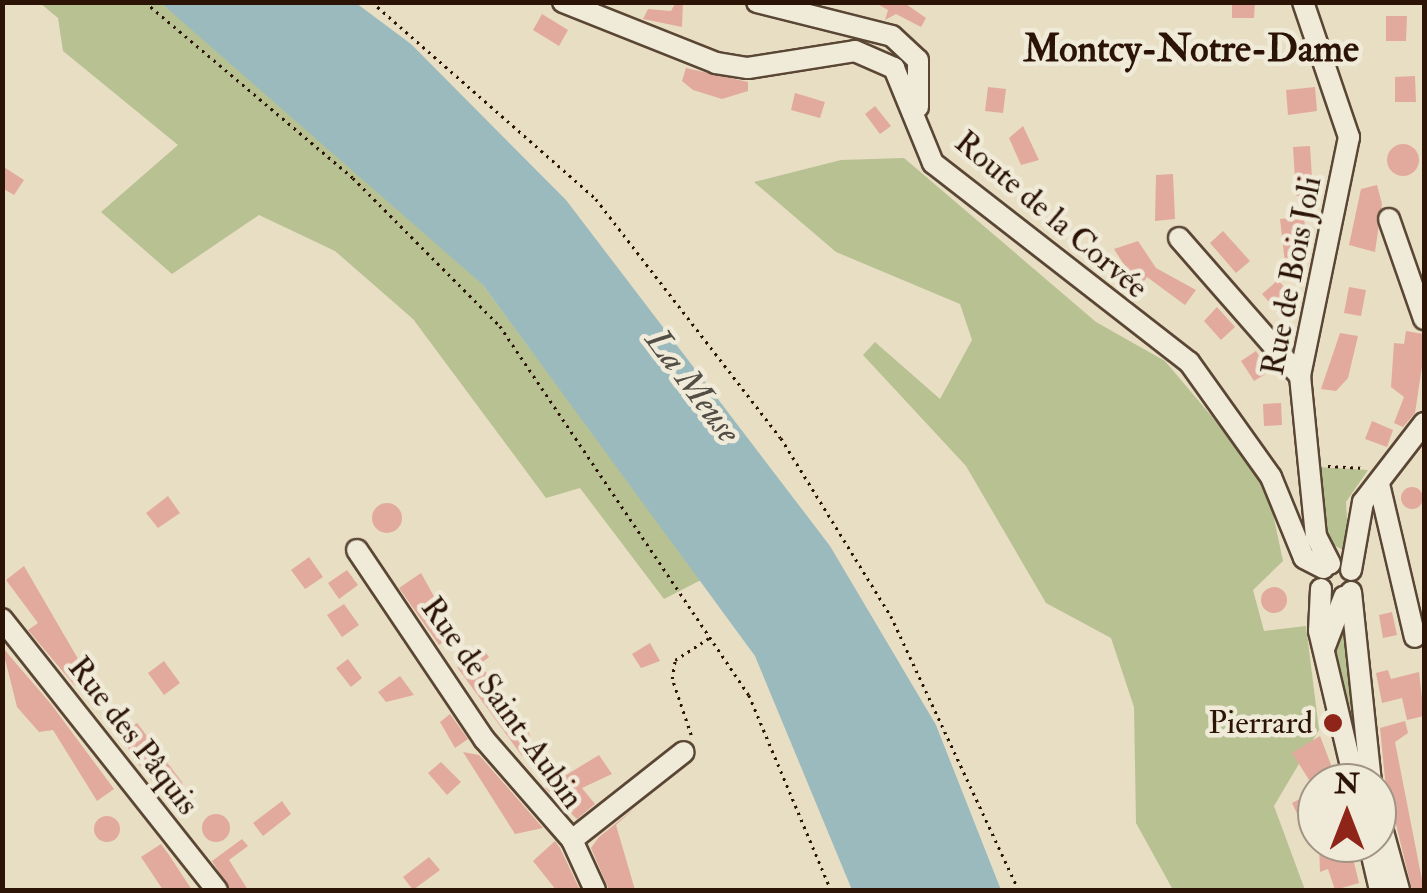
<!DOCTYPE html>
<meta charset="utf-8">
<style>
body{margin:0}
#map{position:relative;width:1427px;height:893px;overflow:hidden;background:#e8dec3;font-family:"IM FELL Double Pica",serif}
div>[style]{position:absolute}
.green>*{inset:0;background:#b8c192}
.water>*{inset:0;background:#9bbabd}
.building>*{inset:0;background:#e2aa9c}
.round{border-radius:50%}
.path>*{height:2.5px;margin-top:-1.25px;transform-origin:0;background:repeating-linear-gradient(90deg,#2b1305 0 2.5px,transparent 0 7.5px)}
.roads{filter:drop-shadow(2px 0 #5a4634) drop-shadow(-2px 0 #5a4634) drop-shadow(0 2px #5a4634) drop-shadow(0 -2px #5a4634)}
.minor>*{height:20px;margin:-10px;padding:0 10px;transform-origin:10px;border-radius:10px;background:#f0ead8}
.dots>*{width:28px;height:28px;translate:-50% -50%;box-sizing:border-box;border:5px solid #f0ead8;border-radius:50%}
span{translate:-50% -50%;white-space:nowrap;text-align:center;line-height:1.15;-webkit-text-stroke:9px #f0ead8;paint-order:stroke}
.street-label{font-size:32px;color:#2b1305}
.poi-label{font-size:32px;color:#2b1305}
.right{translate:-100% -50%;text-align:right}
.water-label{font-size:35px;color:#524d45;font-style:italic}
.quarter-label{font-size:38px;color:#2b1305;font-weight:700}
.frame{position:absolute;inset:0;border:5px solid #2b1305;pointer-events:none}
.north{position:absolute;left:1297px;top:763px;width:100px;height:100px;box-sizing:border-box;background:#f0ead8;border:2px solid #a19484;border-radius:50%;rotate:0deg;font-size:28px;font-weight:700;line-height:40px;text-align:center;color:#2b1305}
.north::after{content:'';display:block;margin:auto;width:35px;height:45px;background:#8f2418;clip-path:polygon(50% 0,100% 100%,50% 72%,0 100%)}
</style>
<div id="map">
<div class="green">
<div style="clip-path:polygon(40px 3px,161px 3px,351px 162px,483px 285px,701px 580px,664px 599px,580px 488px,546px 498px,413px 319px,335px 251px,259px 215px,172px 274px,101px 212px,178px 145px,63px 51px,58px 18px)"></div>
<div style="clip-path:polygon(904px 158px,1096px 322px,1165px 361px,1266px 481px,1283px 561px,1253px 590px,1264px 631px,1306px 626px,1319px 730px,1274px 806px,1305px 890px,1173px 890px,1136px 823px,1134px 707px,1111px 638px,1046px 603px,966px 466px,863px 355px,875px 342px,940px 399px,972px 340px,960px 304px,836px 252px,754px 182px,841px 160px)"></div>
<div style="clip-path:polygon(1318px 467px,1368px 470px,1346px 502px,1349px 553px,1326px 541px)"></div>
<div style="clip-path:polygon(1349px 607px,1357px 707px,1355px 726px,1334px 648px)"></div>
</div>
<div class="water">
<div style="clip-path:polygon(161px 3px,356px 3px,411px 44px,566px 200px,830px 546px,936px 725px,1001px 890px,852px 890px,755px 656px,483px 285px)"></div>
</div>
<div class="building">
<div style="clip-path:polygon(676px 2px,683px 2px,682px 27px,643px 19px,648px 9px,671px 11px)"></div>
<div style="clip-path:polygon(874px 2px,903px 2px,926px 18px,921px 27px,896px 14px,885px 20px,888px 10px)"></div>
<div style="clip-path:polygon(1232px 2px,1255px 2px,1254px 18px,1232px 18px)"></div>
<div style="clip-path:polygon(542px 14px,568px 30px,559px 46px,533px 30px)"></div>
<div style="clip-path:polygon(1386px 16px,1407px 16px,1406px 41px,1386px 41px)"></div>
<div style="clip-path:polygon(686px 68px,748px 82px,748px 91px,722px 99px,693px 90px,682px 81px)"></div>
<div style="clip-path:polygon(1415px 76px,1416px 102px,1395px 102px,1395px 77px)"></div>
<div style="clip-path:polygon(988px 87px,1006px 89px,1003px 113px,985px 111px)"></div>
<div style="clip-path:polygon(1315px 87px,1317px 111px,1288px 115px,1286px 90px)"></div>
<div style="clip-path:polygon(795px 93px,825px 102px,820px 118px,791px 110px)"></div>
<div style="clip-path:polygon(875px 106px,891px 126px,880px 134px,865px 114px)"></div>
<div style="clip-path:polygon(1023px 126px,1039px 160px,1021px 165px,1009px 138px)"></div>
<div class="round" style="left:1387px;top:144px;width:32px;height:32px"></div>
<div style="clip-path:polygon(1310px 146px,1313px 195px,1296px 196px,1293px 147px)"></div>
<div style="clip-path:polygon(2px 166px,24px 180px,14px 195px,2px 188px)"></div>
<div style="clip-path:polygon(1173px 174px,1175px 219px,1155px 221px,1156px 175px)"></div>
<div style="clip-path:polygon(1377px 185px,1382px 204px,1375px 252px,1349px 245px,1361px 189px)"></div>
<div style="clip-path:polygon(1304px 217px,1308px 253px,1285px 263px,1280px 219px)"></div>
<div style="clip-path:polygon(1223px 231px,1250px 261px,1236px 273px,1210px 243px)"></div>
<div style="clip-path:polygon(1138px 241px,1156px 268px,1196px 290px,1185px 305px,1147px 277px,1139px 288px,1114px 249px)"></div>
<div style="clip-path:polygon(1278px 280px,1291px 295px,1275px 309px,1262px 294px)"></div>
<div style="clip-path:polygon(1349px 287px,1366px 290px,1361px 316px,1344px 313px)"></div>
<div style="clip-path:polygon(1217px 307px,1235px 327px,1221px 340px,1204px 321px)"></div>
<div style="clip-path:polygon(1406px 331px,1423px 334px,1424px 353px,1415px 413px,1403px 427px,1394px 423px,1404px 397px,1391px 387px,1394px 343px,1404px 344px)"></div>
<div style="clip-path:polygon(1340px 333px,1358px 336px,1348px 378px,1336px 391px,1321px 389px)"></div>
<div style="clip-path:polygon(1256px 351px,1269px 372px,1254px 381px,1241px 361px)"></div>
<div style="clip-path:polygon(1281px 403px,1282px 425px,1264px 426px,1263px 404px)"></div>
<div style="clip-path:polygon(1372px 421px,1393px 430px,1387px 447px,1365px 439px)"></div>
<div class="round" style="left:1401px;top:487px;width:22px;height:22px"></div>
<div style="clip-path:polygon(168px 496px,180px 513px,158px 528px,146px 513px)"></div>
<div class="round" style="left:372px;top:503px;width:30px;height:30px"></div>
<div style="clip-path:polygon(309px 557px,323px 577px,305px 589px,291px 570px)"></div>
<div style="clip-path:polygon(24px 566px,88px 676px,75px 686px,28px 630px,38px 623px,6px 580px)"></div>
<div style="clip-path:polygon(347px 570px,358px 585px,339px 599px,328px 583px)"></div>
<div style="clip-path:polygon(421px 573px,455px 634px,439px 645px,399px 588px)"></div>
<div class="round" style="left:1261px;top:587px;width:26px;height:26px"></div>
<div style="clip-path:polygon(344px 604px,359px 625px,342px 637px,327px 615px)"></div>
<div style="clip-path:polygon(1392px 612px,1397px 635px,1383px 638px,1379px 615px)"></div>
<div style="clip-path:polygon(650px 643px,660px 661px,641px 668px,632px 654px)"></div>
<div style="clip-path:polygon(2px 647px,51px 704px,114px 789px,97px 801px,53px 730px,39px 732px,17px 707px)"></div>
<div style="clip-path:polygon(482px 648px,489px 657px,480px 664px,528px 730px,533px 746px,522px 756px,457px 667px)"></div>
<div style="clip-path:polygon(348px 659px,362px 678px,351px 687px,336px 668px)"></div>
<div style="clip-path:polygon(164px 661px,180px 683px,164px 695px,148px 673px)"></div>
<div style="clip-path:polygon(1388px 670px,1391px 679px,1419px 672px,1424px 716px,1407px 720px,1402px 698px,1382px 703px,1376px 673px)"></div>
<div style="clip-path:polygon(400px 676px,414px 695px,386px 702px,378px 692px)"></div>
<div style="clip-path:polygon(450px 714px,468px 739px,455px 748px,440px 722px)"></div>
<div style="clip-path:polygon(1405px 721px,1408px 733px,1395px 742px,1424px 890px,1412px 890px,1385px 779px,1380px 728px)"></div>
<div style="clip-path:polygon(137px 723px,182px 782px,187px 806px,178px 812px,130px 754px,124px 732px)"></div>
<div style="clip-path:polygon(1320px 736px,1333px 770px,1311px 783px,1292px 753px)"></div>
<div style="clip-path:polygon(463px 752px,479px 755px,543px 828px,515px 834px)"></div>
<div style="clip-path:polygon(599px 755px,612px 774px,582px 788px,595px 804px,577px 819px,545px 788px)"></div>
<div style="clip-path:polygon(441px 762px,461px 782px,447px 795px,428px 773px)"></div>
<div style="clip-path:polygon(1317px 790px,1314px 819px,1302px 824px,1292px 803px)"></div>
<div style="clip-path:polygon(282px 801px,291px 814px,263px 836px,253px 823px)"></div>
<div style="clip-path:polygon(635px 808px,616px 825px,635px 890px,609px 890px,591px 848px,599px 837px)"></div>
<div class="round" style="left:202px;top:814px;width:28px;height:28px"></div>
<div class="round" style="left:94px;top:816px;width:26px;height:26px"></div>
<div style="clip-path:polygon(242px 839px,248px 846px,229px 860px,248px 890px,230px 890px,212px 861px)"></div>
<div style="clip-path:polygon(555px 841px,560px 848px,580px 890px,556px 890px,533px 861px)"></div>
<div style="clip-path:polygon(1319px 843px,1350px 846px,1359px 883px,1335px 890px,1328px 869px,1320px 872px)"></div>
<div style="clip-path:polygon(161px 844px,169px 855px,192px 890px,163px 890px,141px 857px)"></div>
<div style="clip-path:polygon(429px 857px,440px 870px,413px 890px,403px 877px)"></div>
</div>
<div class="path">
<div style="left:145px;top:2px;width:272px;rotate:40.2deg"></div>
<div style="left:353px;top:178px;width:209px;rotate:45.2deg"></div>
<div style="left:500px;top:326px;width:445px;rotate:56deg"></div>
<div style="left:749px;top:695px;width:212px;rotate:67.2deg"></div>
<div style="left:372px;top:2px;width:298px;rotate:41.3deg"></div>
<div style="left:596px;top:199px;width:302px;rotate:52.3deg"></div>
<div style="left:781px;top:438px;width:209px;rotate:58.3deg"></div>
<div style="left:891px;top:616px;width:302px;rotate:65deg"></div>
<div style="left:1328px;top:466px;width:37px;rotate:3deg"></div>
<div style="left:691px;top:735px;width:59px;rotate:-108.7deg"></div>
<div style="left:672px;top:679px;width:19px;rotate:-81deg"></div>
<div style="left:675px;top:660px;width:40px;rotate:-32.9deg"></div>
</div>
<div class="roads">
<div class="minor">
<div style="left:563px;top:2px;width:165px;rotate:21.7deg"></div>
<div style="left:716px;top:63px;width:32px;rotate:9deg"></div>
<div style="left:748px;top:68px;width:108px;rotate:-9deg"></div>
<div style="left:855px;top:51px;width:43px;rotate:23.6deg"></div>
<div style="left:894px;top:68px;width:103px;rotate:67.7deg"></div>
<div style="left:933px;top:163px;width:324px;rotate:37.9deg"></div>
<div style="left:1189px;top:362px;width:141px;rotate:54.5deg"></div>
<div style="left:1271px;top:477px;width:87px;rotate:67.8deg"></div>
<div style="left:1304px;top:558px;width:22px;rotate:27deg"></div>
<div style="left:757px;top:2px;width:139px;rotate:14.1deg"></div>
<div style="left:892px;top:36px;width:35px;rotate:43deg"></div>
<div style="left:918px;top:60px;width:47px;rotate:90deg"></div>
<div style="left:1303px;top:2px;width:143px;rotate:71.2deg"></div>
<div style="left:1349px;top:137px;width:244px;rotate:101.6deg"></div>
<div style="left:1300px;top:376px;width:161px;rotate:84.3deg"></div>
<div style="left:1316px;top:536px;width:31px;rotate:63deg"></div>
<div style="left:1389px;top:219px;width:106px;rotate:70.7deg"></div>
<div style="left:1179px;top:238px;width:184px;rotate:48.8deg"></div>
<div style="left:1379px;top:484px;width:157px;rotate:76.8deg"></div>
<div style="left:357px;top:550px;width:228px;rotate:56.1deg"></div>
<div style="left:484px;top:739px;width:134px;rotate:48.9deg"></div>
<div style="left:572px;top:840px;width:55px;rotate:65.3deg"></div>
<div style="left:1351px;top:570px;width:69px;rotate:-80deg"></div>
<div style="left:1363px;top:502px;width:100px;rotate:-52.3deg"></div>
<div style="left:1321px;top:589px;width:42px;rotate:92.7deg"></div>
<div style="left:1319px;top:631px;width:156px;rotate:76.7deg"></div>
<div style="left:1351px;top:592px;width:192px;rotate:84deg"></div>
<div style="left:2px;top:619px;width:346px;rotate:51.6deg"></div>
<div style="left:1324px;top:649px;width:56px;rotate:-69deg"></div>
<div style="left:1377px;top:810px;width:83px;rotate:74.6deg"></div>
<div style="left:572px;top:840px;width:142px;rotate:-38.2deg"></div>
<div style="left:1369px;top:843px;width:48px;rotate:76.8deg"></div>
</div>
</div>
<div class="dots">
<div style="left:1333px;top:723px;background:#8f2418"></div>
</div>
<div class="street-label">
<span style="left:1051px;top:215px;rotate:40deg">Route de la Corvée</span>
<span style="left:1292px;top:276px;rotate:-79deg">Rue de Bois Joli</span>
<span style="left:502px;top:703px;rotate:54deg">Rue de Saint-Aubin</span>
<span style="left:133px;top:736px;rotate:52deg">Rue des Pâquis</span>
</div>
<div class="poi-label">
<span class="right" style="left:1313px;top:723px">Pierrard</span>
</div>
<div class="water-label">
<span style="left:693px;top:386px;rotate:53deg">La Meuse</span>
</div>
<div class="quarter-label">
<span style="left:1191px;top:50px">Montcy-Notre-Dame</span>
</div>
<div class="frame"></div>
<div class="north">N</div>
</div>
